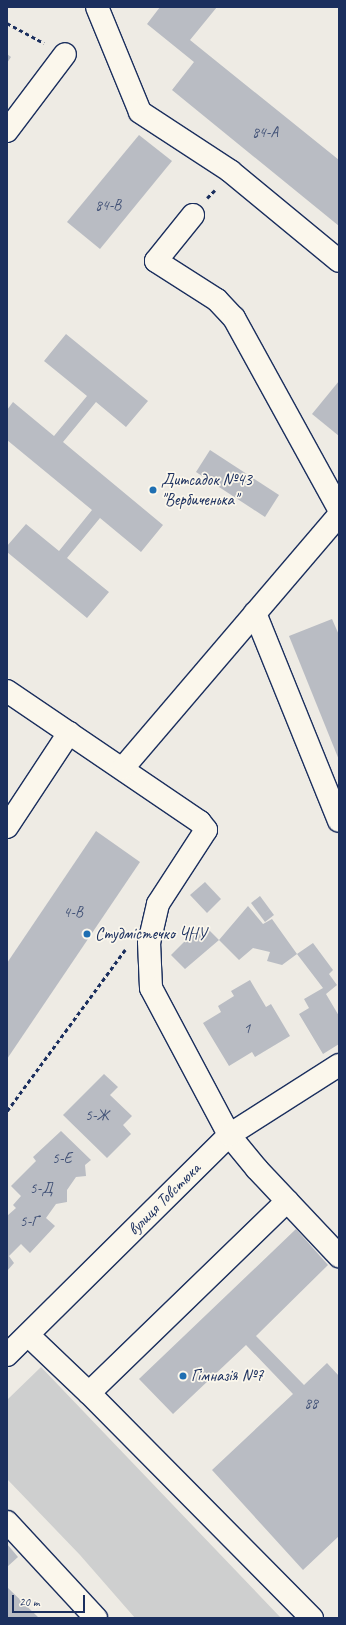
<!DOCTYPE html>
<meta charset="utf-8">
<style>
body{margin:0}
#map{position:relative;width:346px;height:1625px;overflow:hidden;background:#eeebe4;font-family:Caveat,sans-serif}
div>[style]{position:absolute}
.green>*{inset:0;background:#cecfcf}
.building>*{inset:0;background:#b9bcc3}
.path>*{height:2.5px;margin-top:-1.25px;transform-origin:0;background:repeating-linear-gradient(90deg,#1b2f5e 0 4px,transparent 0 7px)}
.roads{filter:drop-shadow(1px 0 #1b2f5e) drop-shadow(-1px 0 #1b2f5e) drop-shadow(0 1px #1b2f5e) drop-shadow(0 -1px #1b2f5e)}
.minor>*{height:22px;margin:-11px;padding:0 11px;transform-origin:11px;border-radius:11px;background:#fbf7ec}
.dots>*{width:11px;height:11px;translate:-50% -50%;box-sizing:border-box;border:2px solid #fbf7ec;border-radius:50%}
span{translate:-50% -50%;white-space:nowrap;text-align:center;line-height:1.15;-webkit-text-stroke:3.5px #fbf7ec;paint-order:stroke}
.number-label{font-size:15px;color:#425277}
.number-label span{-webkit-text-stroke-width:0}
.poi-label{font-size:17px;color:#1b2f5e}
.left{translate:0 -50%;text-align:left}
.street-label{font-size:17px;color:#1b2f5e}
.frame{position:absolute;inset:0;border:8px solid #1b2f5e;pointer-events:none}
.scale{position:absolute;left:12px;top:1595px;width:73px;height:18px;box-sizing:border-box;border:2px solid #1b2f5e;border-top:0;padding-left:5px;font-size:12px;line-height:14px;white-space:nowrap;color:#1b2f5e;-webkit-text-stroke:3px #fbf7ec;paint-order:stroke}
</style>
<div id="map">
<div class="green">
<div style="clip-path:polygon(41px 1367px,281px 1618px,135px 1618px,80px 1555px,7px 1479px,7px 1400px)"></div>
</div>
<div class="building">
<div style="clip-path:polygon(160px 7px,217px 7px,190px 40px,339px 160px,339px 226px,172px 90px,194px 62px,147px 24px)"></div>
<div style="clip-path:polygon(7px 54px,11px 57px,7px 63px)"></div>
<div style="clip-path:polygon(139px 135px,172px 161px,100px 249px,67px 222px)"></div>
<div style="clip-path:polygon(66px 334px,148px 401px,126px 427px,96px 402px,63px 442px,163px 525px,141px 552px,100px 518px,67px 558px,109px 592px,87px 618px,7px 552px,7px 546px,26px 524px,59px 551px,92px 510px,7px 440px,7px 410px,13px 402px,54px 436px,87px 396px,44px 361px)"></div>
<div style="clip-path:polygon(339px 381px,339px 436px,312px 414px)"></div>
<div style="clip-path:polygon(210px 450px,279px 495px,265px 517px,196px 472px)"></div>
<div style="clip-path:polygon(332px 619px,339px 635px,339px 760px,289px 636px)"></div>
<div style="clip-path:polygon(96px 831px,140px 862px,7px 1059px,7px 963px)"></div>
<div style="clip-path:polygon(205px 882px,221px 899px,207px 913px,190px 895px)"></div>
<div style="clip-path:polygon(260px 896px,274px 915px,265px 922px,251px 903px)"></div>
<div style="clip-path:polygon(248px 906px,263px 924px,272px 919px,297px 954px,313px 943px,333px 970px,329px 974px,337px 985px,326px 994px,339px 1016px,339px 1044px,323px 1054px,299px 1014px,309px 1008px,304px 999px,323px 988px,297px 954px,282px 965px,267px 961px,270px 952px,253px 948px,239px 960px,219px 940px)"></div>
<div style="clip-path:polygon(207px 928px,219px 940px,185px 969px,171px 955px,194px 932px,197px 936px)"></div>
<div style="clip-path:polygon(250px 980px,266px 1007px,271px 1004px,290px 1036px,255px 1057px,252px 1052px,229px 1066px,203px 1023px,221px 1012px,218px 1006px,234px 996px,231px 991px)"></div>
<div style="clip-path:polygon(104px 1074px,118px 1087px,110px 1095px,132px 1116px,123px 1125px,131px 1134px,107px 1158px,63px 1115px)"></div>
<div style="clip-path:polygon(61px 1131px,91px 1160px,85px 1165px,86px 1176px,76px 1177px,67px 1190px,67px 1202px,56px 1204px,46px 1218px,55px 1226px,30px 1253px,21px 1244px,9px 1256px,14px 1263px,7px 1271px,7px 1216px,16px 1208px,13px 1205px,21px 1196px,11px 1186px,36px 1161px,33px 1157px)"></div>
<div style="clip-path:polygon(296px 1229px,328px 1265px,256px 1336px,304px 1385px,327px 1363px,339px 1376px,339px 1536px,303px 1570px,212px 1470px,293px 1394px,246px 1345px,173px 1414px,139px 1379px)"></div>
<div style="clip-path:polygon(7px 1544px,18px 1557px,7px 1567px)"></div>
<div style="clip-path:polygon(7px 1587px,39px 1618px,7px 1618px)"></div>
</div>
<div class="path">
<div style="left:7px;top:23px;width:42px;rotate:28.4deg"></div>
<div style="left:207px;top:198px;width:11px;rotate:-45deg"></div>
<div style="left:7px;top:1111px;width:200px;rotate:-53.8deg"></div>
</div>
<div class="roads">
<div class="minor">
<div style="left:97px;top:7px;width:113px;rotate:67.7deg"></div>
<div style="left:140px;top:112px;width:108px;rotate:33.2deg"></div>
<div style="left:230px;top:171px;width:141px;rotate:39.5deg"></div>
<div style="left:7px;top:131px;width:96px;rotate:-53deg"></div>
<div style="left:193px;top:215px;width:59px;rotate:128.8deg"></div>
<div style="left:156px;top:261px;width:72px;rotate:32.6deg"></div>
<div style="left:217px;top:300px;width:25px;rotate:47deg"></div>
<div style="left:234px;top:318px;width:218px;rotate:61.2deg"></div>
<div style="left:255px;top:613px;width:224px;rotate:68deg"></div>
<div style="left:7px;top:691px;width:233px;rotate:34.2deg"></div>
<div style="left:200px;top:822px;width:10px;rotate:53deg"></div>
<div style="left:206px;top:830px;width:88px;rotate:123deg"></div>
<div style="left:158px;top:904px;width:39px;rotate:103deg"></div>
<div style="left:149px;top:942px;width:46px;rotate:87.5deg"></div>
<div style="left:151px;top:988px;width:166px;rotate:62deg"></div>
<div style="left:229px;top:1135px;width:44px;rotate:50.5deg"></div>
<div style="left:257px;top:1169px;width:120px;rotate:46.7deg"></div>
<div style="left:123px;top:768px;width:333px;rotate:-49.5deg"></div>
<div style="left:7px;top:827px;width:113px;rotate:-56.6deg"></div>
<div style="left:28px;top:1335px;width:84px;rotate:43.6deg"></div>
<div style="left:89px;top:1393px;width:317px;rotate:45.3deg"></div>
<div style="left:7px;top:1355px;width:313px;rotate:-44.7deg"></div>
<div style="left:229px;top:1135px;width:130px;rotate:-32.5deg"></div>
<div style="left:89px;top:1393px;width:276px;rotate:-44.1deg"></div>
<div style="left:7px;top:1522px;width:131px;rotate:47.2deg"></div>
</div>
</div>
<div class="dots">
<div style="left:153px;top:490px;background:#1f6fb2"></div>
<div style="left:87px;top:934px;background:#1f6fb2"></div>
<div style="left:183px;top:1376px;background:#1f6fb2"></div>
</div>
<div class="number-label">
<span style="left:265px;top:133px">84-А</span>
<span style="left:108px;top:206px">84-В</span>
<span style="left:73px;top:913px">4-В</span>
<span style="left:247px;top:1029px">1</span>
<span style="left:97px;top:1116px">5-Ж</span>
<span style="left:62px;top:1159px">5-Е</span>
<span style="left:41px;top:1189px">5-Д</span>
<span style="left:29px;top:1222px">5-Г</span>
<span style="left:311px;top:1404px">88</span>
</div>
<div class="poi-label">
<span class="left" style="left:161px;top:490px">Дитсадок №43<br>"Вербиченька"</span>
<span class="left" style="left:95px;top:934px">Студмістечко ЧНУ</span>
<span class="left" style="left:191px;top:1376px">Гімназія №7</span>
</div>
<div class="street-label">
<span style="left:164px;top:1199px;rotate:-45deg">вулиця Товстюка</span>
</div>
<div class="frame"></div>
<div class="scale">20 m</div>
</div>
